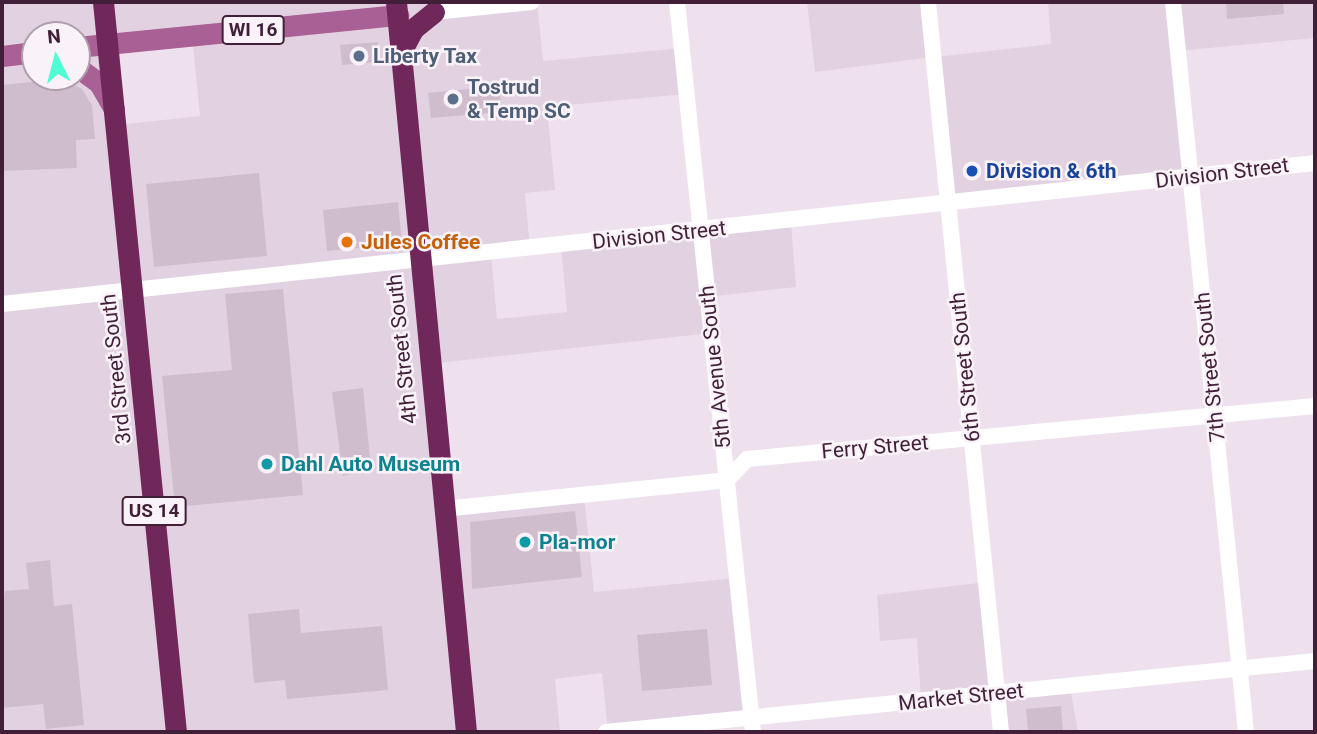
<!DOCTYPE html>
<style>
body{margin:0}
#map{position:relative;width:1317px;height:734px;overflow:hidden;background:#eee1ed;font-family:Roboto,sans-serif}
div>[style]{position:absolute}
.built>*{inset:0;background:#e2d2e1}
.building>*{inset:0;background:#cfbdcd}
.street>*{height:16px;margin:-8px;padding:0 8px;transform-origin:8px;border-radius:8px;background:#fff}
.primary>*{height:21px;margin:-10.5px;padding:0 10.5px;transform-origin:10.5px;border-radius:10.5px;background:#a86095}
.highway>*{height:21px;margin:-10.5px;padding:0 10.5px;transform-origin:10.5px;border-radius:10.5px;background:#702759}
.dots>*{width:19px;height:19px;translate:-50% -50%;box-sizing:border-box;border:4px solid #f9f2f9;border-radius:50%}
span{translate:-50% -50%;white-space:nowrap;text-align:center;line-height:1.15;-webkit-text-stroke:5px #f9f2f9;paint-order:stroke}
.shield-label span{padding:2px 5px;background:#f9f2f9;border:2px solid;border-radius:5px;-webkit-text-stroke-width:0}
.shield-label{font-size:19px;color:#411f38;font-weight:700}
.service-label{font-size:21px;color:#4e5e75;font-weight:700}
.left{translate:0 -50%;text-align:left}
.transit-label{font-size:21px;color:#164399;font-weight:700}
.street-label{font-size:21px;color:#411f38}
.food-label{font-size:21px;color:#c56008;font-weight:700}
.culture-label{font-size:21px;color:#0d838f;font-weight:700}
.frame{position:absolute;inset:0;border:4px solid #411f38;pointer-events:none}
.north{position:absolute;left:21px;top:21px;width:70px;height:70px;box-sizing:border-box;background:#f9f2f9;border:2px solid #af9eac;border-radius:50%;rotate:354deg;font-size:19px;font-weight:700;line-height:28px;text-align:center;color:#411f38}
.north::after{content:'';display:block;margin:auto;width:24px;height:32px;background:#4effd6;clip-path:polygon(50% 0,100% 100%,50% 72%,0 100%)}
</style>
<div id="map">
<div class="built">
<div style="clip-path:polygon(evenodd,2px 2px,537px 2px,543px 61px,682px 48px,686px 94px,547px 107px,555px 190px,525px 193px,530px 249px,491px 253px,497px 319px,567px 312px,561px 246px,791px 221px,796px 287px,707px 297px,711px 333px,429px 364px,443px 509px,584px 495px,594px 592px,737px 578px,751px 718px,608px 732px,602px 673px,555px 679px,560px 732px,2px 732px,2px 2px,35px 35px,77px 35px,77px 77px,35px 77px,35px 35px,2px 2px,192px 36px,200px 116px,117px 125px,108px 44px,192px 36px)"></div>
<div style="clip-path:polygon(807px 2px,928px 2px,934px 57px,1051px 44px,1048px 2px,1314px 2px,1315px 38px,1178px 51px,1191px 176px,948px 205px,933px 57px,815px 72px)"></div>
<div style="clip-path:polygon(987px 582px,998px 693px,1070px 686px,1078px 732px,1001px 732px,998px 694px,921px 701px,917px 638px,880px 641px,877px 595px)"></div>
</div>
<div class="building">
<div style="clip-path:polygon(1226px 2px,1283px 2px,1284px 14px,1227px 19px)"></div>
<div style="clip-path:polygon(378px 42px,379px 62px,342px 65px,340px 45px)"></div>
<div style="clip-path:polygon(62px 79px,82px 89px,92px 105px,95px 139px,76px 140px,77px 168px,2px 171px,2px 85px)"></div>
<div style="clip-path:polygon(499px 86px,502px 112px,431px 118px,428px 93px)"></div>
<div style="clip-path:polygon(259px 173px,267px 256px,154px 267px,146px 184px)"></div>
<div style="clip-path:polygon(398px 202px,402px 244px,327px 251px,323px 210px)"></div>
<div style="clip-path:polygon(283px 289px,303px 495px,175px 507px,162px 376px,232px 370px,225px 294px)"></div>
<div style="clip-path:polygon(363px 388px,371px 468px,343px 476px,332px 392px)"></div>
<div style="clip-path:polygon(575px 511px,582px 577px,472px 589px,470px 522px)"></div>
<div style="clip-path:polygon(50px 560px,54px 606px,72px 604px,84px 725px,46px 729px,43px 704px,2px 708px,2px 615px,5px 591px,29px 589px,26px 563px)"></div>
<div style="clip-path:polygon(299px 609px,301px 633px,382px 626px,388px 690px,287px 699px,285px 680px,254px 683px,248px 614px)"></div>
<div style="clip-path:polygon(707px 629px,712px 685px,642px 691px,637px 635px)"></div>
<div style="clip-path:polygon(1061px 706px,1063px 732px,1028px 732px,1026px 709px)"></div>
</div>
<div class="street">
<div style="left:677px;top:2px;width:734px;rotate:84.06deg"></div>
<div style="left:928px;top:2px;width:734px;rotate:84.29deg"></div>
<div style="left:1173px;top:2px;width:734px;rotate:84.29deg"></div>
<div style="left:434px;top:12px;width:98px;rotate:-5.9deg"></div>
<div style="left:2px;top:304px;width:1321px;rotate:-6.13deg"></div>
<div style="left:443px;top:509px;width:285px;rotate:-5.8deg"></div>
<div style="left:727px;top:480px;width:29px;rotate:-46deg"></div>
<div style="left:747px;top:459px;width:570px;rotate:-5.33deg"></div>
<div style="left:606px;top:732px;width:713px;rotate:-5.72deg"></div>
</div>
<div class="primary">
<div style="left:77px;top:47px;width:323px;rotate:-5.7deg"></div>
<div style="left:2px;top:56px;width:33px;rotate:-7deg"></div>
<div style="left:77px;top:67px;width:27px;rotate:36deg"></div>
<div style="left:99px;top:83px;width:30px;rotate:60deg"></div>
</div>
<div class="highway">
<div style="left:103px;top:2px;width:734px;rotate:84.29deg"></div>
<div style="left:396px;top:2px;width:733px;rotate:84.52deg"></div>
<div style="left:401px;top:52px;width:26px;rotate:-62deg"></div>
<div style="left:413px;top:29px;width:27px;rotate:-39deg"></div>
</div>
<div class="dots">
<div style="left:359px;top:56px;background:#5c6f8a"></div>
<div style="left:453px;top:99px;background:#5c6f8a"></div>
<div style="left:972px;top:171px;background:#1a4fb4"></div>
<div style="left:347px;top:242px;background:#e8710a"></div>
<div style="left:267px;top:464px;background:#0f9aa8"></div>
<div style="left:525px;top:542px;background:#0f9aa8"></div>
</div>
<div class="shield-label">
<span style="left:253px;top:30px">WI 16</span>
<span style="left:154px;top:511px">US 14</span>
</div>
<div class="service-label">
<span class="left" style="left:373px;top:56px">Liberty Tax</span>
<span class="left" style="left:467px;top:99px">Tostrud<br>&amp; Temp SC</span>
</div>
<div class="transit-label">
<span class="left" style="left:986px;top:171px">Division &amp; 6th</span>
</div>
<div class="street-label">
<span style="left:1222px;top:173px;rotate:-7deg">Division Street</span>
<span style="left:659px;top:235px;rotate:-6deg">Division Street</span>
<span style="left:402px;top:349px;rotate:-96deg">4th Street South</span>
<span style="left:715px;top:367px;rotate:-96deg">5th Avenue South</span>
<span style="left:965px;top:367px;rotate:-96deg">6th Street South</span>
<span style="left:1210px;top:367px;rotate:-96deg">7th Street South</span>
<span style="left:116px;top:369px;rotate:-96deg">3rd Street South</span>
<span style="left:875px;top:447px;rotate:-5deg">Ferry Street</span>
<span style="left:961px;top:697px;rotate:-6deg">Market Street</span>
</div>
<div class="food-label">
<span class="left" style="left:361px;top:242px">Jules Coffee</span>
</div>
<div class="culture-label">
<span class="left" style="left:281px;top:464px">Dahl Auto Museum</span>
<span class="left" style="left:539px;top:542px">Pla-mor</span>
</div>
<div class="frame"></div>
<div class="north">N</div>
</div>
